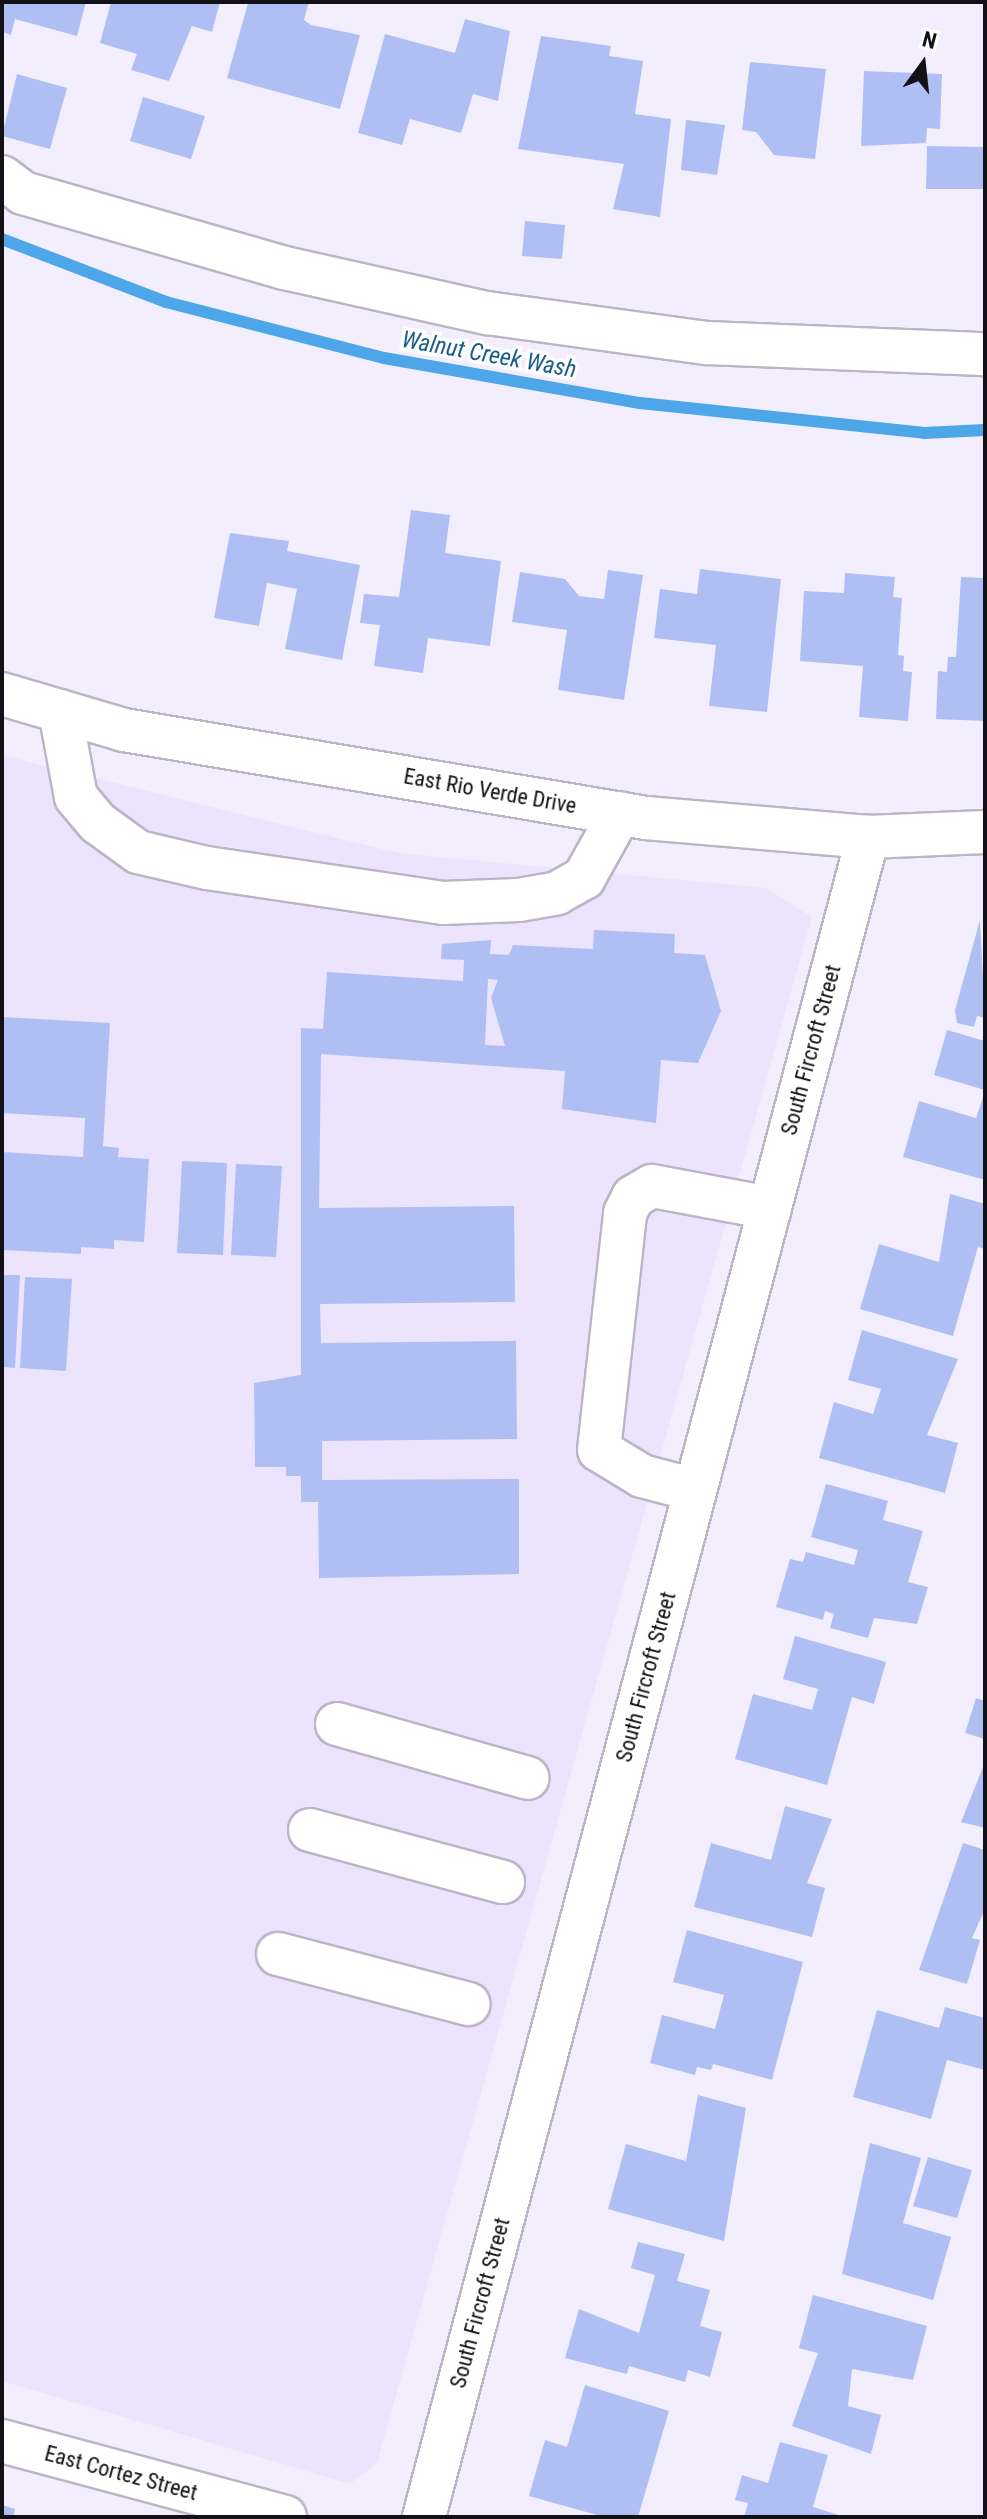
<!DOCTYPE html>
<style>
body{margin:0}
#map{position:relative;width:987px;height:2519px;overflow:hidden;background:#f3eefd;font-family:"Roboto Condensed",sans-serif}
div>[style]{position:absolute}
.built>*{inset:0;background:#ece4fd}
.stream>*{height:12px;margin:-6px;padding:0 6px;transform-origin:6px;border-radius:6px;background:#4ca6e7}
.building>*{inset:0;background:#afbff4}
.roads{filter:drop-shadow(2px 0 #bbb5c6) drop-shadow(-2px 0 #bbb5c6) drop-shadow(0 2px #bbb5c6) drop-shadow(0 -2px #bbb5c6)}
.minor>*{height:42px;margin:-21px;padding:0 21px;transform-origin:21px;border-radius:21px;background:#fff}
span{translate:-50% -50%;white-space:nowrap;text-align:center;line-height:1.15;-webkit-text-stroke:7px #fefefe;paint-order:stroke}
.street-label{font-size:22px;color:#131117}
.water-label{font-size:24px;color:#1c5c88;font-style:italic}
.frame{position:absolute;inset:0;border:4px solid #131117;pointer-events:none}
.north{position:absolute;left:883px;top:24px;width:80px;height:80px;-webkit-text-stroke:6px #fefefe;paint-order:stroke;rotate:15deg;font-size:22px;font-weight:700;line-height:32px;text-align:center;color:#131117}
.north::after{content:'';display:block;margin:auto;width:28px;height:36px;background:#131117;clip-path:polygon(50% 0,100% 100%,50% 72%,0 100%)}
</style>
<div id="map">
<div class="built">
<div style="clip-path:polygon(2px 755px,398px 853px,766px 888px,812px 917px,377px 2463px,350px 2484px,2px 2381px)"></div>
</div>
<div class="stream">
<div style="left:2px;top:239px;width:176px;rotate:21deg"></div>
<div style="left:166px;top:302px;width:225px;rotate:14.4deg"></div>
<div style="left:384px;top:358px;width:260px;rotate:10deg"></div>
<div style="left:640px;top:403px;width:286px;rotate:6deg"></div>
<div style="left:924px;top:433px;width:61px;rotate:-2.8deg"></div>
</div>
<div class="building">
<div style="clip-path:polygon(2px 2px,86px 2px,77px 36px,15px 19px,11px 35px,2px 32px)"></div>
<div style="clip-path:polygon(111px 2px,220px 2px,212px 32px,192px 26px,169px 81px,131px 70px,137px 54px,100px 43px)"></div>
<div style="clip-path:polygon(260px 2px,309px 2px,304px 20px,311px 25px,360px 35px,340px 109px,227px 78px,248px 3px)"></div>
<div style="clip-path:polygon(465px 19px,510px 31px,498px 101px,473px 94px,461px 133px,410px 119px,402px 145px,358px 133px,385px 34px,455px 53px)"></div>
<div style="clip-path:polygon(541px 36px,611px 46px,609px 56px,643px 61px,635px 114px,671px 119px,660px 217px,613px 209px,624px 164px,518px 149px)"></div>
<div style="clip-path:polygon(750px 62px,826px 69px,815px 159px,774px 155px,756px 132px,742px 130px)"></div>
<div style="clip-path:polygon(864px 71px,942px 74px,940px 129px,927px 128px,926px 143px,861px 146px)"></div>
<div style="clip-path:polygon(17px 74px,67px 88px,50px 149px,2px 136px)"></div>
<div style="clip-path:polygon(143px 97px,205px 116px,191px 159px,130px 141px)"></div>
<div style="clip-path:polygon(686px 120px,725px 125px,717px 175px,681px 170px)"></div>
<div style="clip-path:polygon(927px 146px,985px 147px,985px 189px,926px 189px)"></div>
<div style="clip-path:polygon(525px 221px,565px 225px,562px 259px,522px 256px)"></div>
<div style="clip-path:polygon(411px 510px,450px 515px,445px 553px,501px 561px,490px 646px,428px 638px,423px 673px,374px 666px,380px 625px,360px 623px,364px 594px,399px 597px)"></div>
<div style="clip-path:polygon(230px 533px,289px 541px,287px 551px,360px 565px,342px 660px,285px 649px,297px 589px,267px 583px,259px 626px,214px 618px)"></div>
<div style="clip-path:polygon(700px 569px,781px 579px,767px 712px,709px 706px,716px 645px,654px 638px,660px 589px,697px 594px)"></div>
<div style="clip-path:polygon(608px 570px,643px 575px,624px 700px,558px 690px,567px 630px,512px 622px,520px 572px,565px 579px,579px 596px,604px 599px)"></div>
<div style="clip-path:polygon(845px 573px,895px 577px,893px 597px,902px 598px,898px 655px,904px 656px,903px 671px,912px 672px,908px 721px,859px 717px,863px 666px,800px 661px,804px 591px,844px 593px)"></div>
<div style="clip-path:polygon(961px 577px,985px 578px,985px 721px,936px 719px,938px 671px,947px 672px,948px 657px,956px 657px)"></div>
<div style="clip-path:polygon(980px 920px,985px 1018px,977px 1016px,974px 1027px,957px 1023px,955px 1010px)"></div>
<div style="clip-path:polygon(evenodd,594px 930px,675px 934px,674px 953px,705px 955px,721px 1011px,698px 1063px,661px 1060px,656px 1123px,562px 1109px,565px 1071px,321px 1054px,319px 1208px,514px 1206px,515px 1302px,320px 1304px,321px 1343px,516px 1341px,517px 1439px,322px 1441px,322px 1480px,519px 1479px,519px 1574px,319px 1578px,318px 1502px,301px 1502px,301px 1476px,286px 1476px,286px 1467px,255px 1467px,254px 1383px,301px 1375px,301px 1028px,323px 1029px,327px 972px,463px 981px,464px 960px,441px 959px,442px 944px,491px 940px,490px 954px,509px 955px,513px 945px,593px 949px,594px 930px,488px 979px,498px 980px,491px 998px,505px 1046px,485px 1045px,488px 979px)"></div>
<div style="clip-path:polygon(2px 1017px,110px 1023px,103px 1146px,119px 1148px,118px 1157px,149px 1159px,144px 1242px,114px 1240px,114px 1249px,81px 1247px,81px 1254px,2px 1250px,2px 1152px,83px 1157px,85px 1118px,2px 1113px)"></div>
<div style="clip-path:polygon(947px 1030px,985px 1041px,985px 1090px,934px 1075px)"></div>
<div style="clip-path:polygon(985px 1091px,985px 1180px,903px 1157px,919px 1101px,976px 1118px)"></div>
<div style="clip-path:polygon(182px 1161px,227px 1163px,223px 1255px,177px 1253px)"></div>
<div style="clip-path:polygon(236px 1164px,282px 1166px,276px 1257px,231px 1255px)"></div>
<div style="clip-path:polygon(950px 1194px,985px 1204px,985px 1249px,978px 1247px,953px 1336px,860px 1309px,879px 1244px,939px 1262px)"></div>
<div style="clip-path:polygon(2px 1275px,20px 1275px,15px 1368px,2px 1367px)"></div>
<div style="clip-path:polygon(25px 1277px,72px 1279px,66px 1371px,20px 1368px)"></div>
<div style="clip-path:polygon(862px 1330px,958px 1359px,927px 1435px,958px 1443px,945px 1493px,819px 1458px,834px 1402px,873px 1414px,881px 1389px,848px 1380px)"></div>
<div style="clip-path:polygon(826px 1484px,888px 1501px,883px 1520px,923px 1531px,908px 1582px,928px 1587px,917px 1624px,874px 1618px,868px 1638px,830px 1628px,834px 1614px,825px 1611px,823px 1620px,776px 1607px,790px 1559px,803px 1562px,806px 1552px,854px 1565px,858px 1550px,811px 1537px)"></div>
<div style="clip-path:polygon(795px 1636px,886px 1662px,874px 1704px,852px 1697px,827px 1785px,735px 1759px,753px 1694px,812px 1710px,818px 1689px,783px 1679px)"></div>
<div style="clip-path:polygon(976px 1698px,985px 1701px,985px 1739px,965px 1733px)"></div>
<div style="clip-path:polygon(985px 1762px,985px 1828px,961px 1822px)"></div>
<div style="clip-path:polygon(785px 1806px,832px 1819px,807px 1883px,825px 1888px,812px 1937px,694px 1907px,711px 1843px,771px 1860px)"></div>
<div style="clip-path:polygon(963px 1843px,985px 1850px,985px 1909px,972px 1938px,980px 1940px,967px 1984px,919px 1970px)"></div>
<div style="clip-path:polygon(687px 1930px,803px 1962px,772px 2080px,713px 2064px,711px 2070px,697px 2067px,695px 2075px,650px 2063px,662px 2015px,715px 2029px,724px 1995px,673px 1982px)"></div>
<div style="clip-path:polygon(945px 2007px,985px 2018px,985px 2070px,947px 2060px,931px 2119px,853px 2097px,877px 2010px,939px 2028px)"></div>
<div style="clip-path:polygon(698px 2095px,746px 2108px,724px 2241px,608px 2209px,626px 2144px,686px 2161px)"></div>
<div style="clip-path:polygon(870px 2143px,921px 2158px,903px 2223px,951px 2237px,933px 2300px,842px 2274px)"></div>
<div style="clip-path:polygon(928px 2157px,972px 2170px,957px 2218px,913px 2206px)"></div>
<div style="clip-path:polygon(638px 2242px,685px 2254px,677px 2281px,710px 2290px,700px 2326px,722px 2332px,710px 2377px,688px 2370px,685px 2382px,629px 2366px,627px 2374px,565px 2358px,579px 2309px,639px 2333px,655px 2275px,631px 2268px)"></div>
<div style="clip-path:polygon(813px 2295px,927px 2326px,913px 2380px,852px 2369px,848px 2406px,881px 2415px,871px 2454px,792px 2426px,818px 2353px,799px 2348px)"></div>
<div style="clip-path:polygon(585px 2385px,669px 2411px,638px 2517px,604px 2517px,529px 2496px,545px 2440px,567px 2447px)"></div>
<div style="clip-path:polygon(780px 2442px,828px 2455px,813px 2507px,845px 2517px,744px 2517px,748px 2503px,735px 2500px,742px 2475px,768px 2483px)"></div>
<div style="clip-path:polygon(2px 2505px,15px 2509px,13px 2517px,2px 2517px)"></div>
</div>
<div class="roads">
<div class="minor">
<div style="left:2px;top:177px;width:26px;rotate:37deg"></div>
<div style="left:23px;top:193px;width:273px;rotate:16deg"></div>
<div style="left:285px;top:268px;width:207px;rotate:12.6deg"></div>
<div style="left:487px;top:313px;width:222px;rotate:7.8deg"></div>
<div style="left:707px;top:343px;width:278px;rotate:2.3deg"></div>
<div style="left:2px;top:694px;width:127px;rotate:16.4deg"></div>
<div style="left:124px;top:730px;width:529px;rotate:9.57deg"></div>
<div style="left:646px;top:818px;width:223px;rotate:4.9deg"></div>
<div style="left:868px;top:837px;width:117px;rotate:-2.4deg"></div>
<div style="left:60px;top:711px;width:87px;rotate:79.5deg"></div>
<div style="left:76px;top:797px;width:34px;rotate:50deg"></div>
<div style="left:98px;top:823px;width:49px;rotate:35.9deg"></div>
<div style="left:138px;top:852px;width:71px;rotate:13.1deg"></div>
<div style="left:207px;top:868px;width:239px;rotate:8.4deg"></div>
<div style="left:443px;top:903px;width:76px;rotate:-2.3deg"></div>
<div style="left:519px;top:900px;width:39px;rotate:-10deg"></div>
<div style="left:557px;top:893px;width:31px;rotate:-29deg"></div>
<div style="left:584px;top:878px;width:74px;rotate:-61deg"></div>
<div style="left:695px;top:1490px;width:55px;rotate:-165.2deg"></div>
<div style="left:642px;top:1476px;width:50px;rotate:-148.8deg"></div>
<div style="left:599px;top:1450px;width:238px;rotate:-83.7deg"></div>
<div style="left:625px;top:1213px;width:18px;rotate:-63deg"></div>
<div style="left:633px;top:1197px;width:22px;rotate:-30deg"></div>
<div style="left:652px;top:1186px;width:120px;rotate:10.6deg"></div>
<div style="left:337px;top:1724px;width:198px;rotate:15.8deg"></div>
<div style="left:310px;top:1830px;width:200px;rotate:15.1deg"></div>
<div style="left:278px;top:1954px;width:197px;rotate:14.7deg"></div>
<div style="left:2px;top:2441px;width:293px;rotate:15deg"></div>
<div style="left:424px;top:2517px;width:1738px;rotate:-75.2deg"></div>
</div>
</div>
<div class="street-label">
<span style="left:490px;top:791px;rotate:10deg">East Rio Verde Drive</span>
<span style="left:811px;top:1050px;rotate:-75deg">South Fircroft Street</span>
<span style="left:646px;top:1677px;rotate:-75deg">South Fircroft Street</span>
<span style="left:480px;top:2303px;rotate:-75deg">South Fircroft Street</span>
<span style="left:121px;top:2473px;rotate:15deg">East Cortez Street</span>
</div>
<div class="water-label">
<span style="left:489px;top:355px;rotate:10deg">Walnut Creek Wash</span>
</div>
<div class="frame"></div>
<div class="north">N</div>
</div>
